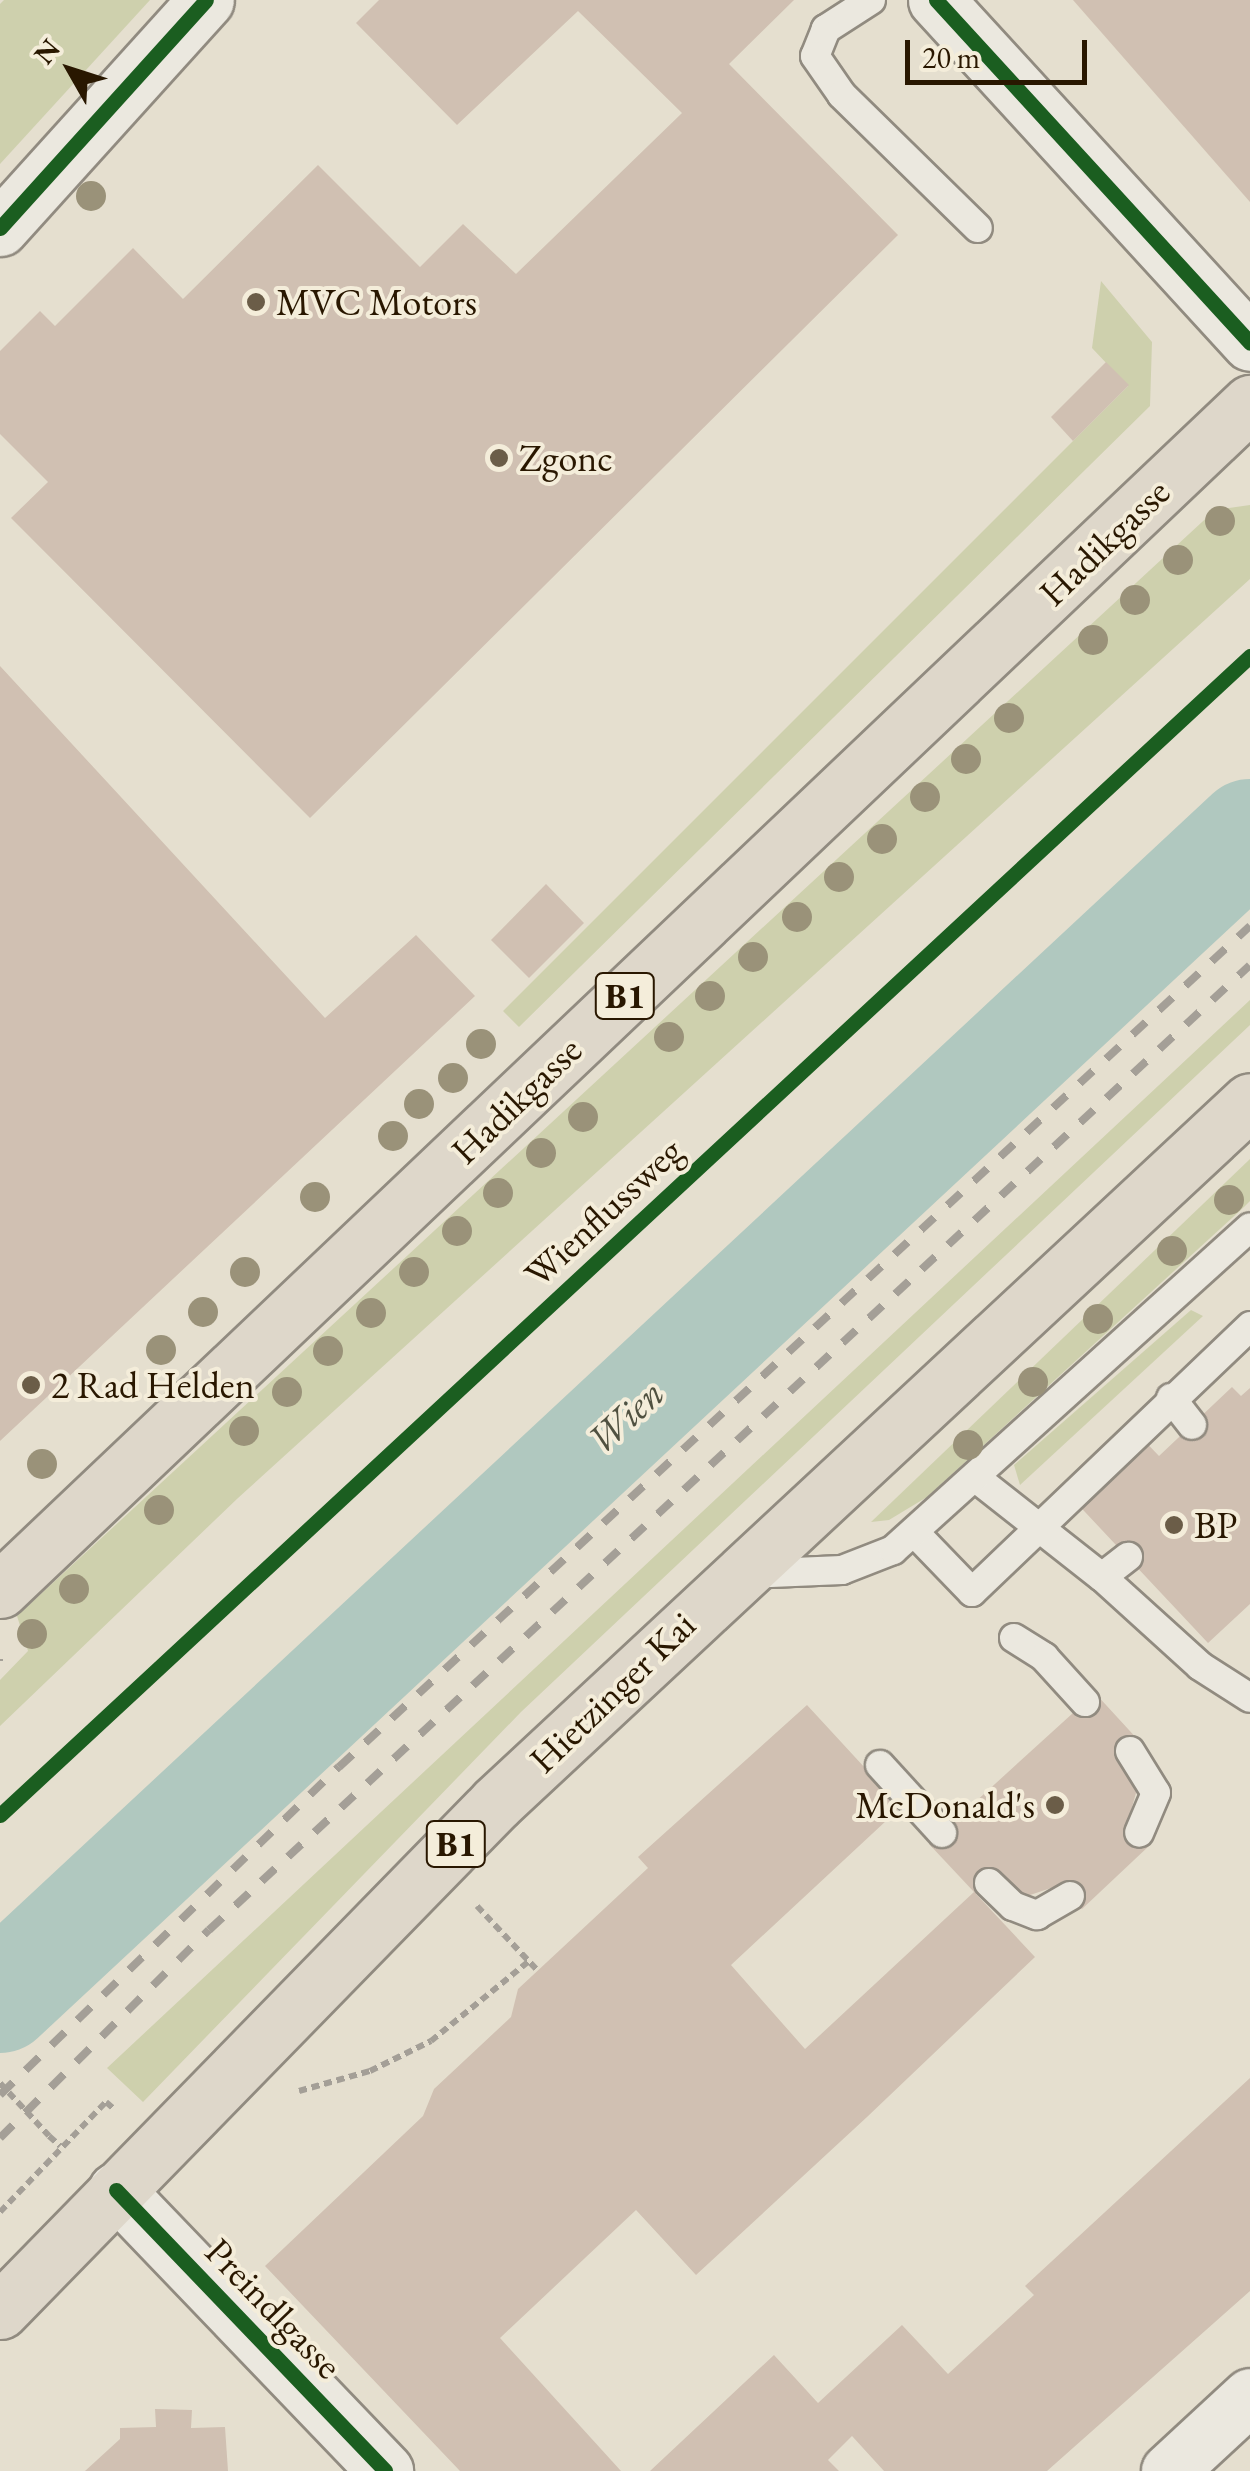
<!DOCTYPE html>
<style>
body{margin:0}
#map{position:relative;width:1250px;height:2471px;overflow:hidden;background:#e5dfcf;font-family:"EB Garamond",serif}
div>[style]{position:absolute}
.green>*{inset:0;background:#ced0ad}
.river>*{height:110px;margin:-55px;padding:0 55px;transform-origin:55px;border-radius:55px;background:#b0c8bf}
.building>*{inset:0;background:#d0c0b2}
.path>*{height:6px;margin-top:-3px;transform-origin:0;background:repeating-linear-gradient(90deg,#a49f97 0 8px,transparent 0 13px)}
.roads{filter:drop-shadow(2px 0 #918b80) drop-shadow(-2px 0 #918b80) drop-shadow(0 2px #918b80) drop-shadow(0 -2px #918b80)}
.lane>*{height:28px;margin:-14px;padding:0 14px;transform-origin:14px;border-radius:14px;background:#ebe8df}
.street>*{height:55px;margin:-27.5px;padding:0 27.5px;transform-origin:27.5px;border-radius:27.5px;background:#ebe8df}
.secondary>*{height:55px;margin:-27.5px;padding:0 27.5px;transform-origin:27.5px;border-radius:27.5px;background:#ebe8df}
.primary>*{height:55px;margin:-27.5px;padding:0 27.5px;transform-origin:27.5px;border-radius:27.5px;background:#ded7ca}
.rail>*{height:8px;margin-top:-4px;transform-origin:0;background:repeating-linear-gradient(90deg,#a49f97 0 18px,transparent 0 36px)}
.path-bridge>*{height:6px;margin-top:-3px;transform-origin:0;background:repeating-linear-gradient(90deg,#a49f97 0 8px,transparent 0 13px)}
.cycleway>*{height:15px;margin:-7.5px;padding:0 7.5px;transform-origin:7.5px;border-radius:7.5px;background:#1b5e20}
.trees>*{width:30px;height:30px;margin:-15px;border-radius:50%;background:#9a9279}
.dots>*{width:28px;height:28px;translate:-50% -50%;box-sizing:border-box;border:5px solid #f4edda;border-radius:50%}
span{translate:-50% -50%;white-space:nowrap;text-align:center;line-height:1.15;-webkit-text-stroke:8px #f4edda;paint-order:stroke}
.shield-label span{padding:2px 8px;background:#f4edda;border:2px solid;border-radius:8px;-webkit-text-stroke-width:0}
.shield-label{font-size:35px;color:#291700;font-weight:700}
.poi-label{font-size:38px;color:#291700}
.left{translate:0 -50%;text-align:left}
.right{translate:-100% -50%;text-align:right}
.street-label{font-size:38px;color:#291700}
.water-label{font-size:40px;color:#505140;font-style:italic}
.north{position:absolute;left:20px;top:20px;width:100px;height:100px;-webkit-text-stroke:8px #f4edda;paint-order:stroke;rotate:309deg;font-size:28px;font-weight:700;line-height:40px;text-align:center;color:#291700}
.north::after{content:'';display:block;margin:auto;width:35px;height:45px;background:#291700;clip-path:polygon(50% 0,100% 100%,50% 72%,0 100%)}
.scale{position:absolute;left:905px;top:40px;width:182px;height:45px;box-sizing:border-box;border:5px solid #291700;border-top:0;padding-left:12px;font-size:30px;line-height:35px;white-space:nowrap;color:#291700;-webkit-text-stroke:8px #f4edda;paint-order:stroke}
</style>
<div id="map">
<div class="green">
<div style="clip-path:polygon(4px 0,150px 0,0 164px,0 4px)"></div>
<div style="clip-path:polygon(1101px 281px,1152px 342px,1150px 406px,519px 1027px,503px 1011px,1128px 386px,1092px 348px)"></div>
<div style="clip-path:polygon(1250px 505px,1250px 579px,238px 1498px,0 1726px,0 1680px,28px 1651px,17px 1616px,1215px 510px)"></div>
<div style="clip-path:polygon(1250px 1000px,1250px 1025px,521px 1712px,143px 2102px,107px 2068px)"></div>
<div style="clip-path:polygon(1250px 1159px,1250px 1201px,1244px 1207px,927px 1497px,889px 1520px,871px 1522px)"></div>
<div style="clip-path:polygon(1191px 1310px,1203px 1316px,1020px 1485px,1014px 1465px)"></div>
</div>
<div class="river">
<div style="left:0;top:1998px;width:1708px;rotate:-42.96deg"></div>
</div>
<div class="building">
<div style="clip-path:polygon(379px 0,794px 0,729px 64px,898px 235px,310px 818px,11px 518px,48px 482px,0 434px,0 351px,40px 311px,55px 326px,133px 248px,183px 299px,318px 165px,420px 267px,463px 224px,516px 274px,682px 113px,578px 11px,457px 125px,356px 23px)"></div>
<div style="clip-path:polygon(1073px 0,1250px 0,1250px 202px)"></div>
<div style="clip-path:polygon(1106px 362px,1129px 385px,1073px 441px,1051px 417px)"></div>
<div style="clip-path:polygon(0 666px,325px 1018px,416px 935px,475px 996px,0 1441px)"></div>
<div style="clip-path:polygon(546px 884px,584px 923px,529px 978px,491px 940px)"></div>
<div style="clip-path:polygon(1232px 1387px,1241px 1396px,1250px 1388px,1250px 1604px,1208px 1643px,1070px 1496px,1137px 1433px,1159px 1456px)"></div>
<div style="clip-path:polygon(1095px 1693px,1140px 1742px,1119px 1762px,1138px 1786px,1128px 1821px,1150px 1845px,1082px 1909px,1060px 1885px,1027px 1896px,999px 1873px,976px 1894px,1035px 1957px,867px 2117px,696px 2275px,636px 2210px,500px 2338px,621px 2471px,460px 2471px,265px 2266px,423px 2116px,434px 2089px,511px 2017px,518px 1989px,648px 1868px,638px 1857px,807px 1705px,901px 1807px,731px 1965px,805px 2049px,974px 1892px,929px 1844px)"></div>
<div style="clip-path:polygon(1250px 2078px,1250px 2291px,1047px 2471px,884px 2471px,852px 2436px,828px 2460px,839px 2471px,650px 2471px,774px 2355px,818px 2403px,902px 2325px,948px 2374px,1034px 2295px,1025px 2286px)"></div>
<div style="clip-path:polygon(155px 2409px,192px 2410px,191px 2428px,225px 2427px,228px 2471px,85px 2471px,120px 2439px,120px 2428px,156px 2427px)"></div>
</div>
<div class="path">
<div style="left:0;top:1659px;width:2px;rotate:90deg"></div>
<div style="left:477px;top:1906px;width:89px;rotate:46.8deg"></div>
<div style="left:299px;top:2091px;width:74px;rotate:-15.7deg"></div>
<div style="left:370px;top:2071px;width:68px;rotate:-26.2deg"></div>
<div style="left:431px;top:2041px;width:127px;rotate:-39.2deg"></div>
<div style="left:49px;top:2136px;width:15px;rotate:42deg"></div>
<div style="left:0;top:2212px;width:153px;rotate:-46.1deg"></div>
<div style="left:106px;top:2102px;width:11px;rotate:41deg"></div>
</div>
<div class="roads">
<div class="lane">
<div style="left:871px;top:0;width:54px;rotate:147.2deg"></div>
<div style="left:826px;top:29px;width:29px;rotate:112deg"></div>
<div style="left:815px;top:56px;width:47px;rotate:55.3deg"></div>
<div style="left:842px;top:95px;width:190px;rotate:44.4deg"></div>
<div style="left:1171px;top:1398px;width:34px;rotate:52deg"></div>
<div style="left:976px;top:1478px;width:160px;rotate:38.2deg"></div>
<div style="left:1102px;top:1577px;width:33px;rotate:-38deg"></div>
<div style="left:915px;top:1533px;width:82px;rotate:46deg"></div>
<div style="left:972px;top:1592px;width:385px;rotate:-43.7deg"></div>
<div style="left:747px;top:1574px;width:95px;rotate:-2.4deg"></div>
<div style="left:842px;top:1570px;width:55px;rotate:-21.4deg"></div>
<div style="left:893px;top:1550px;width:481px;rotate:-42.1deg"></div>
<div style="left:1102px;top:1577px;width:132px;rotate:42.2deg"></div>
<div style="left:1200px;top:1666px;width:59px;rotate:32.6deg"></div>
<div style="left:1014px;top:1638px;width:36px;rotate:32deg"></div>
<div style="left:1044px;top:1657px;width:61px;rotate:47.7deg"></div>
<div style="left:1130px;top:1751px;width:49px;rotate:58.2deg"></div>
<div style="left:1156px;top:1793px;width:43px;rotate:113deg"></div>
<div style="left:880px;top:1765px;width:92px;rotate:47.6deg"></div>
<div style="left:989px;top:1883px;width:33px;rotate:44deg"></div>
<div style="left:1013px;top:1906px;width:26px;rotate:21deg"></div>
<div style="left:1037px;top:1915px;width:38px;rotate:-30deg"></div>
</div>
<div class="street">
<div style="left:0;top:228px;width:307px;rotate:-47.9deg"></div>
<div style="left:116px;top:2190px;width:389px;rotate:46.2deg"></div>
<div style="left:1169px;top:2471px;width:110px;rotate:-42.8deg"></div>
</div>
<div class="secondary">
<div style="left:936px;top:0;width:465px;rotate:47.5deg"></div>
</div>
<div class="primary">
<div style="left:0;top:1590px;width:1724px;rotate:-43.52deg"></div>
<div style="left:0;top:2311px;width:710px;rotate:-45.68deg"></div>
<div style="left:496px;top:1803px;width:1030px;rotate:-42.95deg"></div>
</div>
</div>
<div class="rail">
<div style="left:0;top:2095px;width:472px;rotate:-44.1deg"></div>
<div style="left:339px;top:1767px;width:1240px;rotate:-42.71deg"></div>
<div style="left:0;top:2138px;width:295px;rotate:-44.9deg"></div>
<div style="left:209px;top:1930px;width:1419px;rotate:-42.83deg"></div>
</div>
<div class="path-bridge">
<div style="left:0;top:2083px;width:72px;rotate:47.2deg"></div>
</div>
<div class="cycleway">
<div style="left:936px;top:0;width:465px;rotate:47.5deg"></div>
<div style="left:0;top:228px;width:307px;rotate:-47.9deg"></div>
<div style="left:0;top:1815px;width:1705px;rotate:-42.84deg"></div>
<div style="left:116px;top:2190px;width:389px;rotate:46.2deg"></div>
</div>
<div class="trees">
<div style="left:91px;top:196px"></div>
<div style="left:1220px;top:521px"></div>
<div style="left:1178px;top:560px"></div>
<div style="left:1135px;top:600px"></div>
<div style="left:1093px;top:640px"></div>
<div style="left:1009px;top:718px"></div>
<div style="left:966px;top:759px"></div>
<div style="left:925px;top:797px"></div>
<div style="left:882px;top:839px"></div>
<div style="left:839px;top:877px"></div>
<div style="left:797px;top:917px"></div>
<div style="left:753px;top:957px"></div>
<div style="left:710px;top:996px"></div>
<div style="left:669px;top:1037px"></div>
<div style="left:481px;top:1044px"></div>
<div style="left:453px;top:1078px"></div>
<div style="left:419px;top:1104px"></div>
<div style="left:583px;top:1117px"></div>
<div style="left:393px;top:1136px"></div>
<div style="left:541px;top:1153px"></div>
<div style="left:498px;top:1193px"></div>
<div style="left:315px;top:1197px"></div>
<div style="left:1229px;top:1200px"></div>
<div style="left:457px;top:1231px"></div>
<div style="left:1172px;top:1251px"></div>
<div style="left:245px;top:1272px"></div>
<div style="left:414px;top:1272px"></div>
<div style="left:203px;top:1312px"></div>
<div style="left:371px;top:1313px"></div>
<div style="left:1098px;top:1319px"></div>
<div style="left:161px;top:1350px"></div>
<div style="left:328px;top:1351px"></div>
<div style="left:1033px;top:1382px"></div>
<div style="left:287px;top:1392px"></div>
<div style="left:244px;top:1431px"></div>
<div style="left:968px;top:1445px"></div>
<div style="left:42px;top:1464px"></div>
<div style="left:159px;top:1510px"></div>
<div style="left:74px;top:1589px"></div>
<div style="left:32px;top:1634px"></div>
</div>
<div class="dots">
<div style="left:256px;top:302px;background:#6b5d48"></div>
<div style="left:499px;top:458px;background:#6b5d48"></div>
<div style="left:31px;top:1385px;background:#6b5d48"></div>
<div style="left:1174px;top:1525px;background:#6b5d48"></div>
<div style="left:1055px;top:1805px;background:#6b5d48"></div>
</div>
<div class="shield-label">
<span style="left:625px;top:996px">B1</span>
<span style="left:456px;top:1844px">B1</span>
</div>
<div class="poi-label">
<span class="left" style="left:276px;top:302px">MVC Motors</span>
<span class="left" style="left:519px;top:458px">Zgonc</span>
<span class="left" style="left:51px;top:1385px">2 Rad Helden</span>
<span class="left" style="left:1194px;top:1525px">BP</span>
<span class="right" style="left:1035px;top:1805px">McDonald's</span>
</div>
<div class="street-label">
<span style="left:1104px;top:542px;rotate:-44deg">Hadikgasse</span>
<span style="left:516px;top:1100px;rotate:-44deg">Hadikgasse</span>
<span style="left:603px;top:1212px;rotate:-43deg">Wienflussweg</span>
<span style="left:612px;top:1692px;rotate:-44deg">Hietzinger Kai</span>
<span style="left:274px;top:2308px;rotate:46deg">Preindlgasse</span>
</div>
<div class="water-label">
<span style="left:625px;top:1416px;rotate:-43deg">Wien</span>
</div>
<div class="north">N</div>
<div class="scale">20 m</div>
</div>
